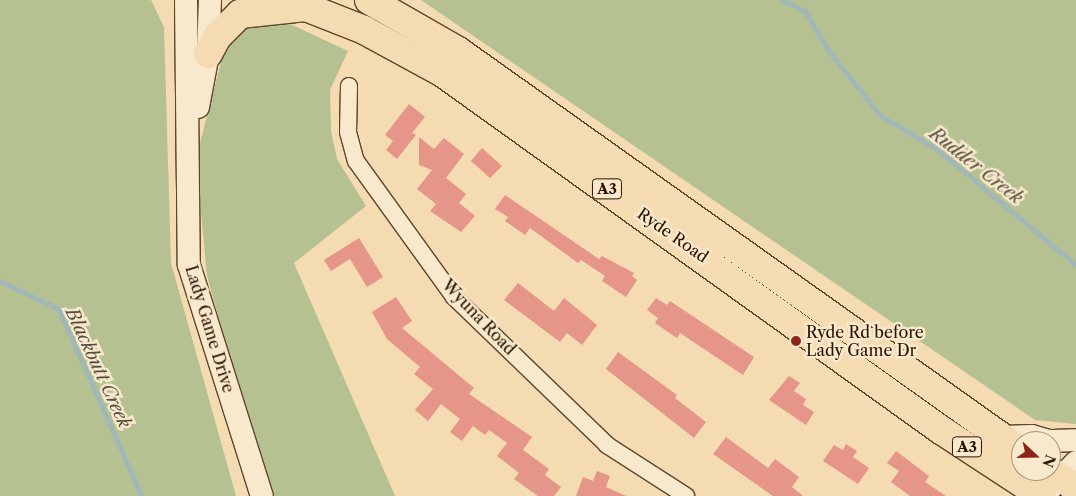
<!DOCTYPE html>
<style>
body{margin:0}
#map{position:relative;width:1076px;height:496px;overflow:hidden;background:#f5dbb1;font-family:"Libre Caslon Text",serif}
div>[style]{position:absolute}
.green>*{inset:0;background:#b5c191}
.stream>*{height:4.5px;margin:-2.25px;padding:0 2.25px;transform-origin:2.25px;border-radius:2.25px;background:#a1b8b7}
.building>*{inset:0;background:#e69589}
.roads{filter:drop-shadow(1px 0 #5e452c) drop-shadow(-1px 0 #5e452c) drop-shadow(0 1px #5e452c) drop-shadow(0 -1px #5e452c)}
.street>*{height:16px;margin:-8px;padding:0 8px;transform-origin:8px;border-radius:8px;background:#f8e8cc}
.secondary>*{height:22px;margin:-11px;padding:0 11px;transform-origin:11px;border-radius:11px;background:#f8e8cc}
.highway>*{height:28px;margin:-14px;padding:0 14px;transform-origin:14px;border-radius:14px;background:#f5dbb1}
.dots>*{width:14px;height:14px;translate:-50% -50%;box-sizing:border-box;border:2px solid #f8e8cc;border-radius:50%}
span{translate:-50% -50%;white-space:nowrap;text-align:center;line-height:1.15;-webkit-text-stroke:5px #f8e8cc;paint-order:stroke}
.shield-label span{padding:1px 4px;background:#f8e8cc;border:1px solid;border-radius:4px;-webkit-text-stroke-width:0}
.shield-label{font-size:15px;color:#2b1300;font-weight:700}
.street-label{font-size:16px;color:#2b1300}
.poi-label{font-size:16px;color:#2b1300}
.left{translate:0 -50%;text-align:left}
.water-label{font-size:18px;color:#544d40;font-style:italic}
.north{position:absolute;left:1011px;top:431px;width:50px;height:50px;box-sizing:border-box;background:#f8e8cc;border:1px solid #a6937a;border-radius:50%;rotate:111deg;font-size:14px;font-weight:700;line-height:20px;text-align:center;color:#2b1300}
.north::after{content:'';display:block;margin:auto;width:18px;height:22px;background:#8f2418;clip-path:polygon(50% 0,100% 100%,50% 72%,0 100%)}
</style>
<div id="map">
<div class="green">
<div style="clip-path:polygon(0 0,151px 0,164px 27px,171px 263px,236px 496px,0 496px)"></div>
<div style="clip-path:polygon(421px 0,1076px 0,1076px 424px,1035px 420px)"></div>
<div style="clip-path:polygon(252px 19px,288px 23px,348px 51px,330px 90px,331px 131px,337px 159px,366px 206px,294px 263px,395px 496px,275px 496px,244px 410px,207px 276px,196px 159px,224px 50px,231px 36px)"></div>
</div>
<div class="stream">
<div style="left:783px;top:0;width:25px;rotate:27deg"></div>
<div style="left:805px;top:11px;width:47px;rotate:59deg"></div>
<div style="left:829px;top:51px;width:83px;rotate:51.3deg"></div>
<div style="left:881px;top:116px;width:65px;rotate:30.5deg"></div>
<div style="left:937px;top:149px;width:181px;rotate:39.8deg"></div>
<div style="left:0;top:281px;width:65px;rotate:25.4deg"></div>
<div style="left:59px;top:309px;width:205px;rotate:66.1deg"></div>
</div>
<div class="building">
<div style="clip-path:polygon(409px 104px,425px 117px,412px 133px,416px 135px,397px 159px,386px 150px,393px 141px,385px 135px)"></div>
<div style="clip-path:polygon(419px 137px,434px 149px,444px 138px,464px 154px,446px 178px,466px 194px,459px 203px,475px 216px,461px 232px,430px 211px,436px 204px,417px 189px,432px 170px,419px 165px)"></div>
<div style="clip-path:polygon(482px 148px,502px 166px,490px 178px,471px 161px)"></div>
<div style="clip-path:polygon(505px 195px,599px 259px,602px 256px,634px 273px,632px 276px,637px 280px,626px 297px,602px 281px,605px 276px,581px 260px,578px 263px,530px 228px,525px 235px,505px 221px,508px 217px,495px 209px)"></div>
<div style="clip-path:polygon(359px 238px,383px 277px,367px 287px,350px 259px,331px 271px,324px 260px)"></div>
<div style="clip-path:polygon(518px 283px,554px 311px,564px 298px,597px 325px,582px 345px,567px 333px,560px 342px,504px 300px)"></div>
<div style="clip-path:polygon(396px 297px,412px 321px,402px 328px,474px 388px,469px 394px,532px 437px,523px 450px,549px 469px,545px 475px,561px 487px,554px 496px,538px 496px,514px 479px,519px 473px,497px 456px,507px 443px,489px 430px,485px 435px,473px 426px,462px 441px,450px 432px,460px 419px,441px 404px,428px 421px,415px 410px,433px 389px,414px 374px,420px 367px,387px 339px,372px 312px)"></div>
<div style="clip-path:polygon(656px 298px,667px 305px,670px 301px,754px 357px,743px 375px,680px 333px,677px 338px,655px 323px,658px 318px,647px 310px)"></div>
<div style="clip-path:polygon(618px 352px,677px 395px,675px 398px,706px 422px,694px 438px,606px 369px)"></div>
<div style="clip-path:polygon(789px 376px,800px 383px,794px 391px,806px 399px,803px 405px,814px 412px,806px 425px,769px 400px)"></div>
<div style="clip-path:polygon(726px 437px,768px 468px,775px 459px,799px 477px,792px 487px,803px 496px,773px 496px,713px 454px)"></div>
<div style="clip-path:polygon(846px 444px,857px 451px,853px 457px,869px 468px,858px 484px,823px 461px,834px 445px,843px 450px)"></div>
<div style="clip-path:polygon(896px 451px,929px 476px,925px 482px,946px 496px,910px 496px,891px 482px,899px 471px,887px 463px)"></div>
<div style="clip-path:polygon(597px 471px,610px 476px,606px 487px,626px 496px,576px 496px,583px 477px,593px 481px)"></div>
</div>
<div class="roads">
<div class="street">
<div style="left:349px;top:86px;width:46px;rotate:91.2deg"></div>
<div style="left:348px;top:132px;width:30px;rotate:75deg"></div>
<div style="left:356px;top:161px;width:168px;rotate:54.2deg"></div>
<div style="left:454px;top:297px;width:213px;rotate:44deg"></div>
<div style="left:607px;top:445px;width:94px;rotate:32.8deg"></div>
</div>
<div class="secondary">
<div style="left:186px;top:0;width:265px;rotate:89.4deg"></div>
<div style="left:189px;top:265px;width:242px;rotate:72.5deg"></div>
<div style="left:198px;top:107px;width:54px;rotate:-79.3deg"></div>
<div style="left:208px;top:54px;width:54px;rotate:-87.9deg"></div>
<div style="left:1002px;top:437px;width:30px;rotate:-2deg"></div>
<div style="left:1032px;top:436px;width:18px;rotate:16deg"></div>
<div style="left:1051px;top:441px;width:25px;rotate:-2deg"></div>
<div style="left:1049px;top:490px;width:39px;rotate:-46deg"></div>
</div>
<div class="highway">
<div style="left:288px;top:0;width:82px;rotate:21.5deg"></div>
<div style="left:364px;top:30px;width:90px;rotate:28.6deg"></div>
<div style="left:443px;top:73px;width:613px;rotate:35.64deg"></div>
<div style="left:941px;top:430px;width:121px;rotate:33.2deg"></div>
<div style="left:369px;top:0;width:103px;rotate:29.8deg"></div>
<div style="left:458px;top:51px;width:691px;rotate:35.39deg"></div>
<div style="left:208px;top:54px;width:19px;rotate:-62deg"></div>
<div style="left:217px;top:37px;width:33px;rotate:-45deg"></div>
<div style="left:240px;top:14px;width:66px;rotate:-6.1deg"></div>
<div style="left:1051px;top:471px;width:30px;rotate:34deg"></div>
</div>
</div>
<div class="dots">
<div style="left:796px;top:341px;background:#8f2418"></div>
</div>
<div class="shield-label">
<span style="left:607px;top:189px">A3</span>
<span style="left:967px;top:447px">A3</span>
</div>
<div class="street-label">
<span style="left:673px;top:235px;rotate:35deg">Ryde Road</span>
<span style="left:479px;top:317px;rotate:46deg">Wyuna Road</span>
<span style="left:210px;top:329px;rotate:73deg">Lady Game Drive</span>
</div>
<div class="poi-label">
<span class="left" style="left:806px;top:341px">Ryde Rd before<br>Lady Game Dr</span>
</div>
<div class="water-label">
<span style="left:976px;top:166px;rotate:38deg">Rudder Creek</span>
<span style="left:98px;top:368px;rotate:65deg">Blackbutt Creek</span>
</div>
<div class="north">N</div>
</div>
